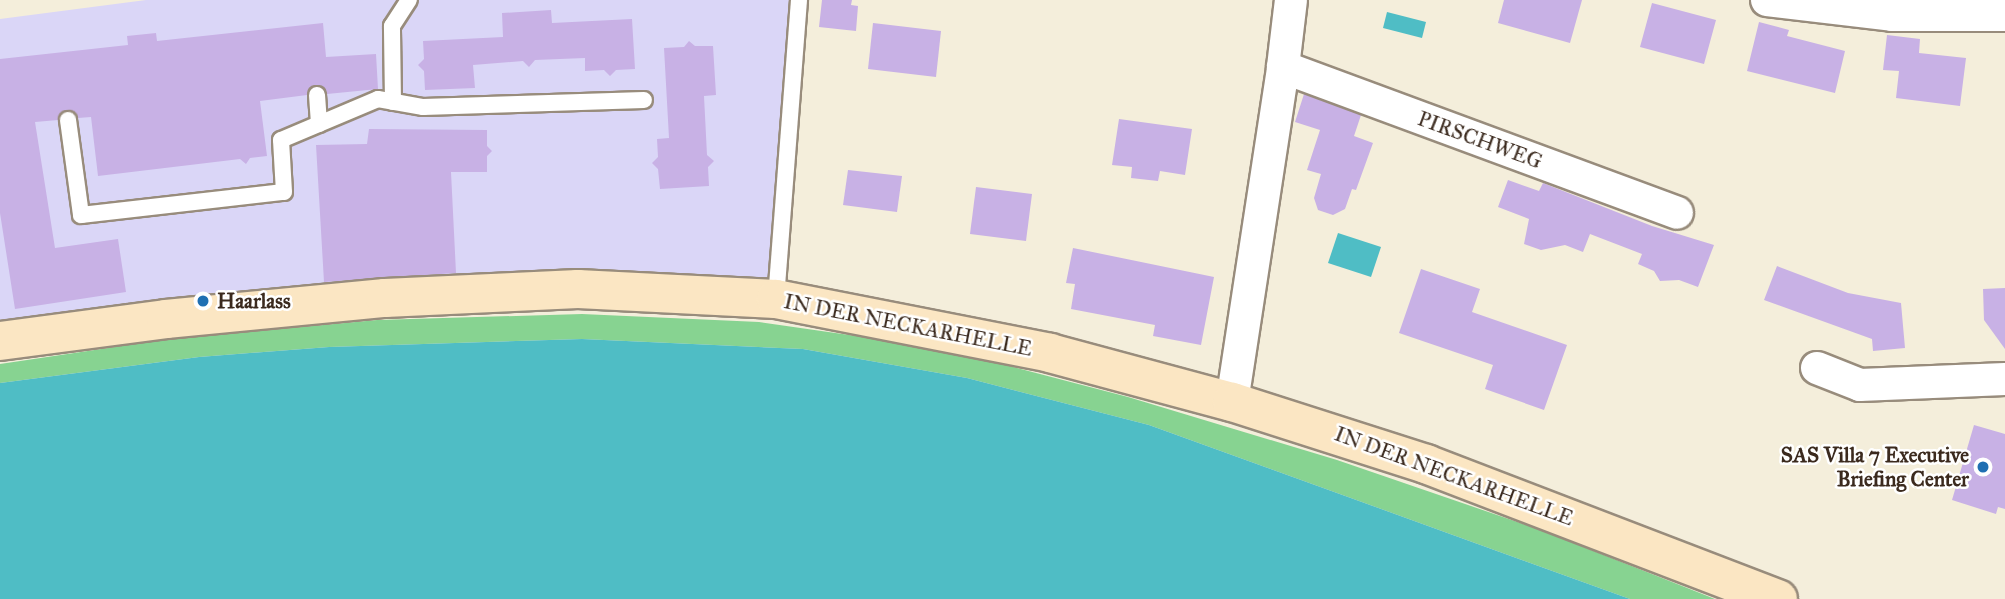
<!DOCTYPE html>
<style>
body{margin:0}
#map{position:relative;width:2005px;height:599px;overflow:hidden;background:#f4eedb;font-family:"IM FELL Great Primer",serif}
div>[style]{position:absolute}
.built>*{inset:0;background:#dad6f7}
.green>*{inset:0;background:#87d391}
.water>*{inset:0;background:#4fbdc5}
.building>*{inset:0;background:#c8b1e5}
.roads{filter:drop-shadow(2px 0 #988c7c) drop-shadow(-2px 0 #988c7c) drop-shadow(0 2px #988c7c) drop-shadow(0 -2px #988c7c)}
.service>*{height:16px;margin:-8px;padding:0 8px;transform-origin:8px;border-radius:8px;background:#fff}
.minor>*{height:32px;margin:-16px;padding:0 16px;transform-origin:16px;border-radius:16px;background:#fff}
.secondary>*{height:38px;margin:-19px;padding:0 19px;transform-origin:19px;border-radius:19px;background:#fbe6c3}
.dots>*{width:19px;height:19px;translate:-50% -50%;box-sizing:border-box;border:4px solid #fff;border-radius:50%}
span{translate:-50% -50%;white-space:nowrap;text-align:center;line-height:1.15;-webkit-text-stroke:5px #fff;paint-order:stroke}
.street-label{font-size:21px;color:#3b2a1e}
.poi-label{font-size:21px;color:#3b2a1e;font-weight:700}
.left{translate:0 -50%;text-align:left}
.right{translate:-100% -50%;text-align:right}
</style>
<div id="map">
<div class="built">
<div style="clip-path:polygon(146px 0,791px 0,768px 281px,578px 272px,382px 280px,0 320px,0 19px)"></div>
</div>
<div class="green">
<div style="clip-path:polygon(582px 314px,759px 322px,940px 348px,1128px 397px,1337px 460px,1538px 529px,1715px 599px,1630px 599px,1149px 425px,967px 378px,803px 349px,582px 339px,329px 347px,199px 357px,0 383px,0 364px,162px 340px,377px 320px)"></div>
</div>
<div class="water">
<div style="clip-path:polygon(1387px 12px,1426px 22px,1422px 38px,1383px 28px)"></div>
<div style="clip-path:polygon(1338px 233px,1381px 247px,1371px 277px,1328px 263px)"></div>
<div style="clip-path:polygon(582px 339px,803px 349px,967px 378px,1149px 425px,1630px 599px,0 599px,0 383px,199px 357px,329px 347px)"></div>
</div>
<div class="building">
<div style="clip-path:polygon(822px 0,852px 0,851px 5px,858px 6px,856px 31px,819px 27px)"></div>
<div style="clip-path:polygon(1504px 0,1582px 0,1570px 43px,1498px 23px)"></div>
<div style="clip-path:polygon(1652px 3px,1716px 20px,1704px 64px,1640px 47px)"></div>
<div style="clip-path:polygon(551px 10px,552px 23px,632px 19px,635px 69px,616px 70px,610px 76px,604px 70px,585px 71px,585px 58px,535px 60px,529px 67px,523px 61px,473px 65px,475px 88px,425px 90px,424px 71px,418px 65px,424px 59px,423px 41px,503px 37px,502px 13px)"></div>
<div style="clip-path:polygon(1759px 22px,1789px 30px,1787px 36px,1845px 51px,1835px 93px,1747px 71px)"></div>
<div style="clip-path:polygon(323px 23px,326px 57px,376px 54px,378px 89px,327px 94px,316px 85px,307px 95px,260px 101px,267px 156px,250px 158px,246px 164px,240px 159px,98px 176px,91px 117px,78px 118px,67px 110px,58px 120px,35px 122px,55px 248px,118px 239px,126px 292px,15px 309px,0 213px,0 59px,128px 45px,127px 36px,156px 33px,157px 41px)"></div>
<div style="clip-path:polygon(873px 23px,941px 31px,936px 77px,868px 69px)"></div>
<div style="clip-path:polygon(1887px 35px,1920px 39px,1919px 53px,1966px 58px,1960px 106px,1896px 98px,1899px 71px,1883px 70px)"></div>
<div style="clip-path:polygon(689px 41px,695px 46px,713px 46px,716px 95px,704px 96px,707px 155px,714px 161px,708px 167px,709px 186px,660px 189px,658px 169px,652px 163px,658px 157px,657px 139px,669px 138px,664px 48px,684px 47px)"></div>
<div style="clip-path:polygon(1304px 94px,1361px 115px,1354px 136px,1373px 143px,1356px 190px,1352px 189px,1345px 209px,1333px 215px,1318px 210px,1314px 198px,1321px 174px,1307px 170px,1320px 130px,1295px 122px)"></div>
<div style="clip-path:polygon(1119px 119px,1192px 129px,1185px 175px,1160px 171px,1158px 181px,1131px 178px,1132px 167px,1112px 165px)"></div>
<div style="clip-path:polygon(369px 129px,487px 130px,487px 146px,492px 151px,487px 156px,487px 172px,451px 172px,456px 273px,324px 282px,316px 145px,367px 144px)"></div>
<div style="clip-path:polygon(848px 170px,902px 176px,897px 212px,843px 205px)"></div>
<div style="clip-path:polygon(1508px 180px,1539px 191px,1543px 183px,1652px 226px,1714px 245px,1698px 287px,1679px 280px,1660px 281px,1654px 271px,1638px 264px,1642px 254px,1590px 234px,1583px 252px,1565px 245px,1541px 250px,1524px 244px,1529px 219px,1498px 207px)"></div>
<div style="clip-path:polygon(976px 187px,1032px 194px,1026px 241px,970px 234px)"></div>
<div style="clip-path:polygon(1073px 248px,1214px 277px,1201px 345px,1153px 336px,1155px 325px,1071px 309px,1075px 284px,1066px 283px)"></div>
<div style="clip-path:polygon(1777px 266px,1848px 293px,1901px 303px,1905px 348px,1873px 351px,1872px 339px,1764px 300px)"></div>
<div style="clip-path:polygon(1421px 269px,1480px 289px,1472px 312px,1567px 345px,1544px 410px,1485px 389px,1493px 365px,1399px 333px)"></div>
<div style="clip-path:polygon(2005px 288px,2005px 349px,1984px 320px,1983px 289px)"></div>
<div style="clip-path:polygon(1974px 425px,2005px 434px,2005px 509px,1998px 507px,1996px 514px,1952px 500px)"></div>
</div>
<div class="roads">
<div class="service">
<div style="left:317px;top:95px;width:29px;rotate:86deg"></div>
<div style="left:393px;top:102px;width:76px;rotate:-90.8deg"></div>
<div style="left:392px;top:26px;width:31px;rotate:-57deg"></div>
<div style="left:68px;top:120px;width:96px;rotate:82.2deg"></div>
<div style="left:81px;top:215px;width:204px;rotate:-6.5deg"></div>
<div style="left:284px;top:192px;width:52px;rotate:-93.3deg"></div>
<div style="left:281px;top:140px;width:105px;rotate:-22.9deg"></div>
<div style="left:378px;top:99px;width:46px;rotate:10.1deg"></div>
<div style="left:423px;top:107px;width:221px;rotate:-1.8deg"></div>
<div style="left:776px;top:299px;width:300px;rotate:-85.6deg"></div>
</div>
<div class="minor">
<div style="left:1767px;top:0;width:126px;rotate:6.8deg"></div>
<div style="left:1892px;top:15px;width:113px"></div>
<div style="left:1283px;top:67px;width:67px;rotate:-83.2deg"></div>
<div style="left:1817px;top:368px;width:46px;rotate:21.6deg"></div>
<div style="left:1860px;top:385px;width:145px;rotate:-2.4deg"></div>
<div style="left:1232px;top:402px;width:339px;rotate:-81.3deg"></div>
<div style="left:1283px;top:67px;width:420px;rotate:20.3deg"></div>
</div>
<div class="secondary">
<div style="left:0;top:341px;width:167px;rotate:-7.5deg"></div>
<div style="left:166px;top:319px;width:220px;rotate:-5.5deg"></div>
<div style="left:385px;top:298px;width:193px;rotate:-2.7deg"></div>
<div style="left:578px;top:289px;width:198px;rotate:2.9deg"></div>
<div style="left:776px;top:299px;width:279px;rotate:11.1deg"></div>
<div style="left:1050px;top:353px;width:188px;rotate:15.1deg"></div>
<div style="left:1232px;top:402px;width:204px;rotate:17.7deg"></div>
<div style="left:1426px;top:464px;width:377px;rotate:21deg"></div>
</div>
</div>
<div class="dots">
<div style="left:203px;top:301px;background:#1f6fb2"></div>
<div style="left:1983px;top:467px;background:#1f6fb2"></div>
</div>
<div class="street-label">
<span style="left:1480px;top:140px;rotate:20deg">PIRSCHWEG</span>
<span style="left:908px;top:325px;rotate:11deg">IN DER NECKARHELLE</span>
<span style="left:1454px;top:476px;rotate:20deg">IN DER NECKARHELLE</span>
</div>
<div class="poi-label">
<span class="left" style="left:217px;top:301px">Haarlass</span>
<span class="right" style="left:1969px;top:467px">SAS Villa 7 Executive<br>Briefing Center</span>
</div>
</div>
